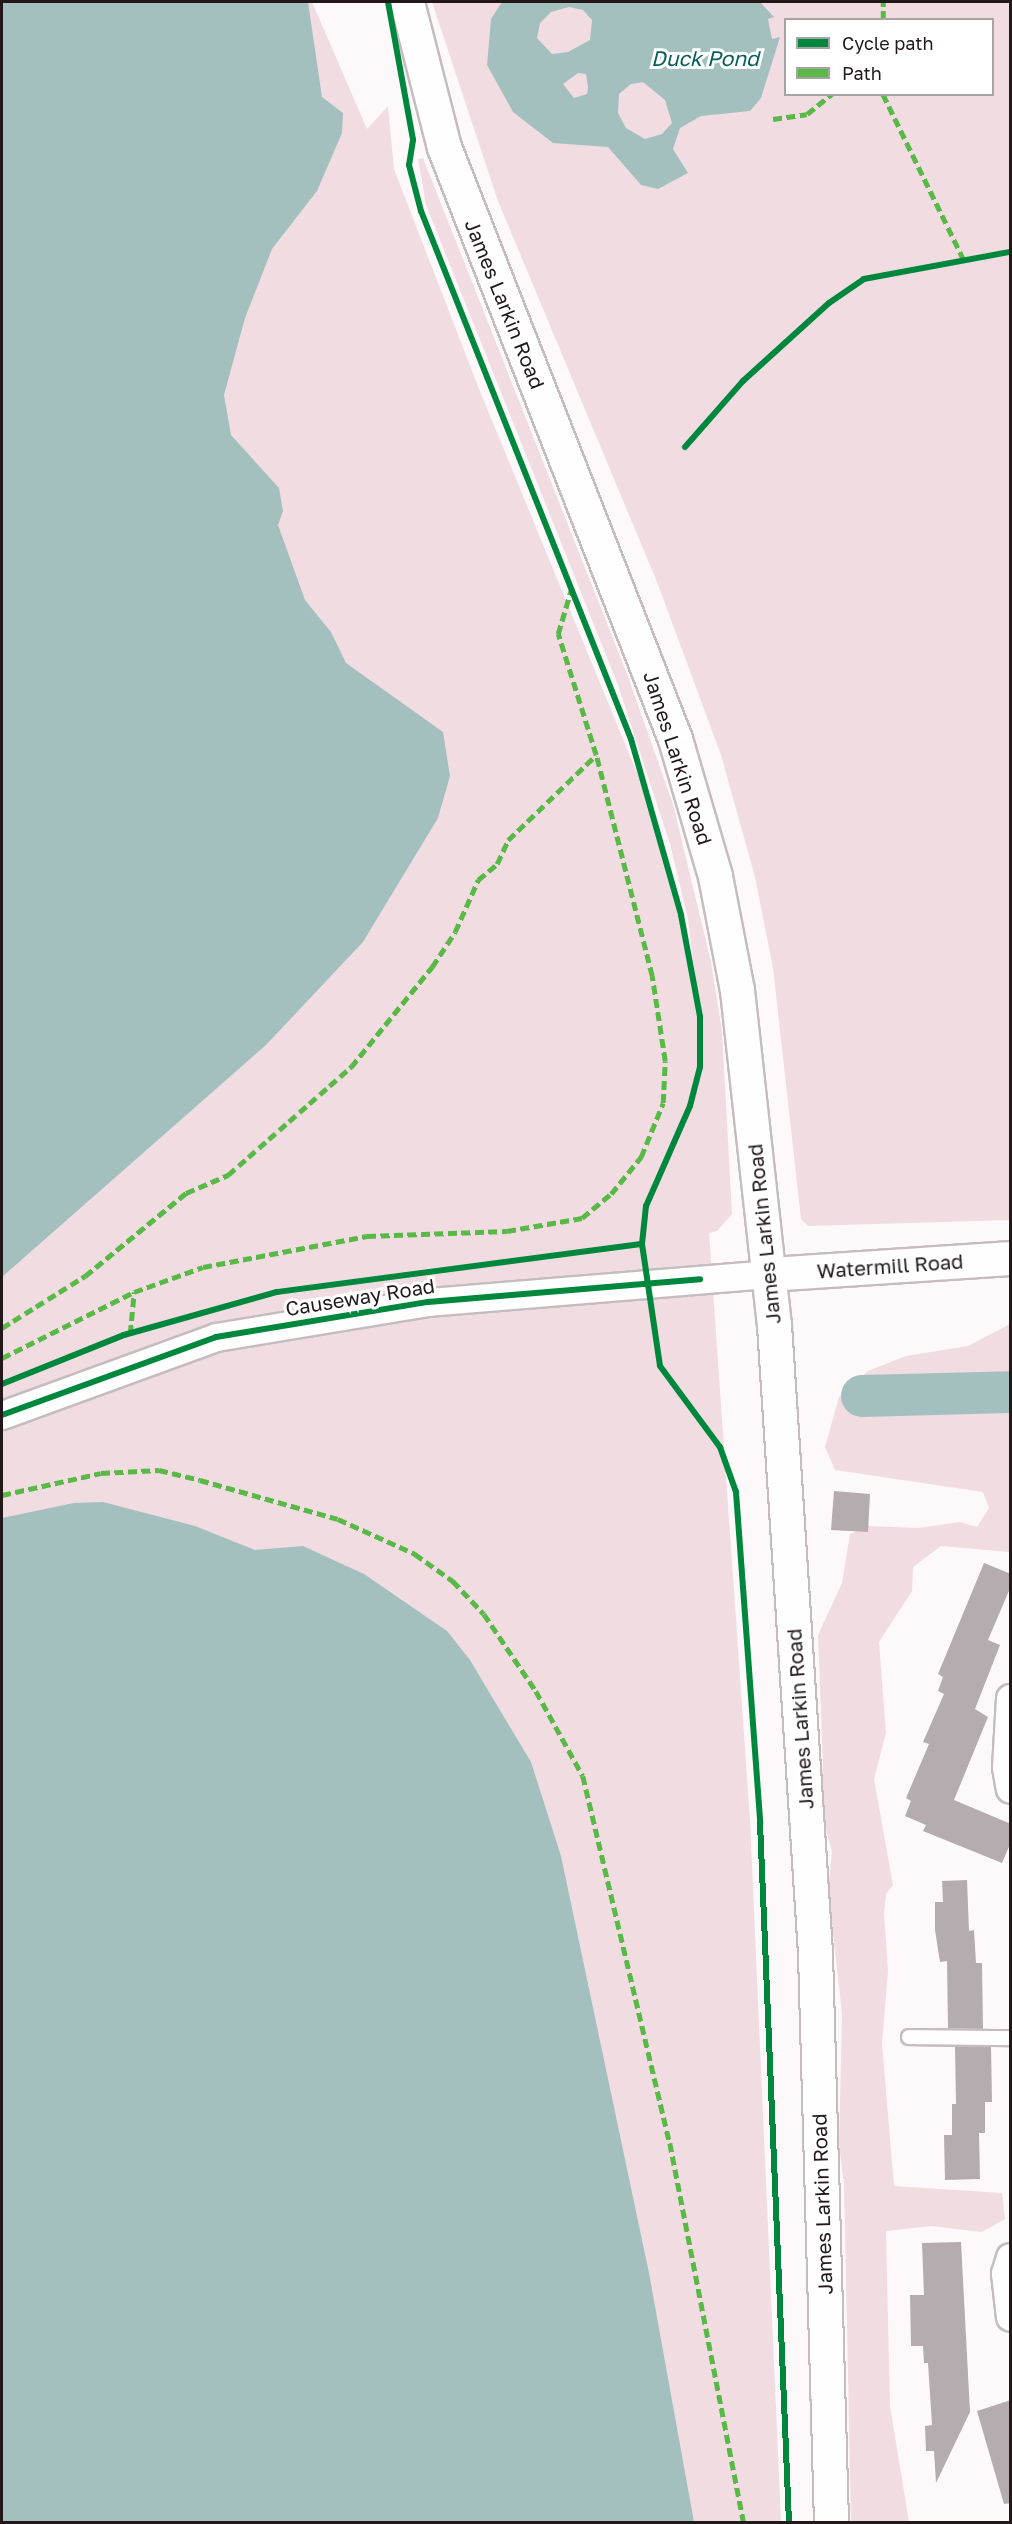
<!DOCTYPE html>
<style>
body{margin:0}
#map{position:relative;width:1012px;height:2524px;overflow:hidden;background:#fdf9fa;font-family:"Golos Text",sans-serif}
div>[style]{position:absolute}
.green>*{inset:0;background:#f1dce1}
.water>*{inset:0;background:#a4c0be}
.river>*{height:42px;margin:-21px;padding:0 21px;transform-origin:21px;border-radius:21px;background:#a4c0be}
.building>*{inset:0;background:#b4acae}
.roads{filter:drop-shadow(2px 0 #c4bcbe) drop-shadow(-2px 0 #c4bcbe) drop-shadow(0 2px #c4bcbe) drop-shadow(0 -2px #c4bcbe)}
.lane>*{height:14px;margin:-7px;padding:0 7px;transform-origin:7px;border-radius:7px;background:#fffefe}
.street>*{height:27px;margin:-13.5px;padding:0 13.5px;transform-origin:13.5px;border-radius:13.5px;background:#fffefe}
.secondary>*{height:33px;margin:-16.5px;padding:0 16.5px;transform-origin:16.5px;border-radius:16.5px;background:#fffefe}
.quiet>*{height:4.5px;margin-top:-2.25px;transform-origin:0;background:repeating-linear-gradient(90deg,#58b947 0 9px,transparent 0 13.5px)}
.cycleway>*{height:6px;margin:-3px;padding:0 3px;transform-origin:3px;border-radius:3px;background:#00873e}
span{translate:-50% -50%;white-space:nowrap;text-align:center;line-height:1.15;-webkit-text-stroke:6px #fff;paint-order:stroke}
.street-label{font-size:20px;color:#22181a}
.water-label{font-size:21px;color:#07605c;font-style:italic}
.frame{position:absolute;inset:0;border:3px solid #22181a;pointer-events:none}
.legend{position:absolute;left:784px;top:18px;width:210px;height:78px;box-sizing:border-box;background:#fff;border:2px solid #a7a3a3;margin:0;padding:8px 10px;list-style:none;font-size:18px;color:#22181a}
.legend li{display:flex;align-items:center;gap:12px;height:30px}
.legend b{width:30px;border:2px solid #a7a3a3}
</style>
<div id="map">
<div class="green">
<div style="clip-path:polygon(2px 2px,312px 2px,367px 129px,388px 106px,394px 169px,479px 389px,651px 807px,681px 915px,699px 1011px,688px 919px,670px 844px,618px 685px,426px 205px,418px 159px,423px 158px,627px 674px,673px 804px,711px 962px,722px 1031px,732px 1214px,717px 1231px,709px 1233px,750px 1820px,781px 2522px,2px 2522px)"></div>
<div style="clip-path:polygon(evenodd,432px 2px,1010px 2px,1010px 1220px,808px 1226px,801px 1219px,773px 968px,755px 877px,721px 755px,657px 582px,498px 201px,432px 2px,786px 20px,992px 20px,992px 94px,786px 94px,786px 20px)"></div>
<div style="clip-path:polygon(1010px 1324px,1010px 1552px,941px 1546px,913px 1567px,912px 1591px,879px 1642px,886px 1733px,874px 1779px,893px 1885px,886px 1894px,884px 1913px,888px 1971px,882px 2043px,894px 2186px,1002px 2193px,1005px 2219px,982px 2232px,931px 2226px,886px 2231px,890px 2406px,909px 2522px,851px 2522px,844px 2184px,839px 2144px,842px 2014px,828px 1888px,832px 1852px,819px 1803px,823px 1764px,818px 1635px,842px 1583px,850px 1534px,869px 1526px,918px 1528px,960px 1522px,977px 1527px,989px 1508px,983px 1492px,835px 1470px,825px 1447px,839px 1397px,868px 1371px,906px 1356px,968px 1346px)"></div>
</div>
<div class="water">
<div style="clip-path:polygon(2px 2px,308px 2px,322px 97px,343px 113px,342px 133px,317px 191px,272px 249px,245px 318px,224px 395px,231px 435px,279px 488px,283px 511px,278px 525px,305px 600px,331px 632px,346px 663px,443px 732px,450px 776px,438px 818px,363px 942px,266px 1045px,2px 1277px)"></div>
<div style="clip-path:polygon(evenodd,502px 2px,760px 2px,774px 17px,768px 19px,772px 39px,780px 37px,761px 98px,750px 111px,701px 116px,680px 128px,673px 149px,688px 173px,658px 189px,641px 185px,608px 147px,553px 143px,513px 112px,487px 65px,491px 19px,502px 2px,569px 7px,583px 10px,592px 20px,590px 40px,568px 52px,552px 54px,537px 38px,540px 23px,551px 12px,569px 7px,502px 2px,578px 73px,586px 74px,588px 88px,587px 94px,574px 98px,563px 84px,578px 73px,502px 2px,643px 82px,665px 100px,672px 123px,662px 134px,645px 139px,626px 128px,618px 113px,619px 94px,631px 84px,643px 82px)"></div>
<div style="clip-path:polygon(103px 1502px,195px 1526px,255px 1550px,303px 1546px,364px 1574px,447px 1631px,470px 1660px,531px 1762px,561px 1856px,649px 2273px,694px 2522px,2px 2522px,2px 1518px,74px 1503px)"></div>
</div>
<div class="river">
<div style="left:862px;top:1396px;width:148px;rotate:-1.5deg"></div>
</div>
<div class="building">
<div style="clip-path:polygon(834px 1491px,870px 1494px,868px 1532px,831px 1530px)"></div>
<div style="clip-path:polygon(984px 1563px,1011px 1574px,1011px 1586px,988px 1640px,1000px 1645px,975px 1709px,988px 1717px,954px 1800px,1011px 1824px,1011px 1842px,1002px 1863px,923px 1831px,926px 1825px,905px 1816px,911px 1801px,906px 1798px,929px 1744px,923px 1742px,944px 1694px,938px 1691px,943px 1677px,938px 1674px)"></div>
<div style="clip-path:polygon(967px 1880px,969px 1931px,974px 1930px,976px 1963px,982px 1963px,983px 2029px,948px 2028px,947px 1961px,940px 1962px,935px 1930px,935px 1902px,943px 1902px,942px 1881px)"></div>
<div style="clip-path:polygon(955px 2046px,991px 2047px,992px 2102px,985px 2102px,985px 2133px,979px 2133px,980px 2179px,945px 2180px,944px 2135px,952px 2135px,952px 2104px,956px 2104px)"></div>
<div style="clip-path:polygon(961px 2242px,970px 2412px,936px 2483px,934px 2451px,926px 2451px,925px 2426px,932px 2425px,928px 2363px,924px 2363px,923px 2346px,911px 2346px,910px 2295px,924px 2295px,922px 2243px)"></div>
<div style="clip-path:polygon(1011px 2400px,1011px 2503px,1004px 2504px,977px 2411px)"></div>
</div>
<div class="roads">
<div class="lane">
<div style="left:909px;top:2037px;width:101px;rotate:0.6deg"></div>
</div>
<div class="street">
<div style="left:2px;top:1415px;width:228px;rotate:-20deg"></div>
<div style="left:216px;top:1337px;width:215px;rotate:-9.4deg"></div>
<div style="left:428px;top:1302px;width:342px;rotate:-4.7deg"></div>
<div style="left:1010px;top:1698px;width:69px;rotate:93.3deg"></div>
<div style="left:1006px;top:1767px;width:22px;rotate:80deg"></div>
<div style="left:1010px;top:2257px;width:17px;rotate:107deg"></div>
<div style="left:1005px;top:2273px;width:44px;rotate:83.5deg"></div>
</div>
<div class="secondary">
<div style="left:407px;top:2px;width:150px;rotate:75.7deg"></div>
<div style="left:444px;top:147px;width:635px;rotate:68.68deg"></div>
<div style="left:675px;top:739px;width:143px;rotate:73.7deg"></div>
<div style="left:715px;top:876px;width:116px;rotate:79.1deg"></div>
<div style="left:737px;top:990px;width:337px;rotate:83.7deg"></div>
<div style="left:774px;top:1325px;width:629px;rotate:86.26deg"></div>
<div style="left:815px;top:1953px;width:569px;rotate:88.39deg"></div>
<div style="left:769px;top:1274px;width:242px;rotate:-3.8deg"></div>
</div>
</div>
<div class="quiet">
<div style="left:883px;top:20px;width:18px;rotate:-90deg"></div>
<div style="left:883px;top:94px;width:187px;rotate:64deg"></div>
<div style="left:773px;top:119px;width:34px;rotate:-8deg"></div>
<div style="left:807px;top:114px;width:32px;rotate:-39deg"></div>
<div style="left:2px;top:1328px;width:98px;rotate:-32.1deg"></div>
<div style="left:85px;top:1276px;width:131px;rotate:-39.4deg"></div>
<div style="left:186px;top:1193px;width:46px;rotate:-23.2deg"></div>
<div style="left:228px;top:1175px;width:164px;rotate:-41.3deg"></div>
<div style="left:351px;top:1067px;width:129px;rotate:-51deg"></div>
<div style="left:432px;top:967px;width:42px;rotate:-56.7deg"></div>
<div style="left:455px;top:932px;width:57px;rotate:-66.1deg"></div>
<div style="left:478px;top:880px;width:25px;rotate:-40deg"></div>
<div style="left:497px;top:864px;width:26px;rotate:-65deg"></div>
<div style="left:508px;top:840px;width:122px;rotate:-44deg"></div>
<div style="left:596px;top:755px;width:127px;rotate:-107.4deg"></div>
<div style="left:558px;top:634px;width:46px;rotate:-73.5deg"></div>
<div style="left:130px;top:1334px;width:42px;rotate:-84.6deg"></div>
<div style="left:134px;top:1292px;width:73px;rotate:-19.9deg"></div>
<div style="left:203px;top:1267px;width:167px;rotate:-10.7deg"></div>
<div style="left:367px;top:1236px;width:140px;rotate:-2deg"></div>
<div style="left:507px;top:1231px;width:76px;rotate:-9.8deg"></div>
<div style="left:582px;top:1218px;width:38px;rotate:-40deg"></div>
<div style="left:611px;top:1194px;width:48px;rotate:-51deg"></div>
<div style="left:641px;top:1157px;width:58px;rotate:-67.8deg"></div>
<div style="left:663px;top:1103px;width:42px;rotate:-87.3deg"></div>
<div style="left:665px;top:1061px;width:86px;rotate:-98.7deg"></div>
<div style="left:652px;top:976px;width:228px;rotate:-104.2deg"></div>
<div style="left:2px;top:1358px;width:148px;rotate:-26.6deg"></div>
<div style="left:2px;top:1495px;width:101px;rotate:-12.5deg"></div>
<div style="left:101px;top:1473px;width:58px;rotate:-3deg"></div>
<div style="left:159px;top:1470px;width:42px;rotate:13.7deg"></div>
<div style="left:200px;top:1480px;width:143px;rotate:15.8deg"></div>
<div style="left:338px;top:1519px;width:85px;rotate:24.4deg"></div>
<div style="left:415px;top:1554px;width:47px;rotate:35.4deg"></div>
<div style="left:453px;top:1581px;width:45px;rotate:46.8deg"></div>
<div style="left:484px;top:1614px;width:93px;rotate:56deg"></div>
<div style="left:536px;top:1691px;width:97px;rotate:61.1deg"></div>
<div style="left:583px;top:1776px;width:377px;rotate:76.7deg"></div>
<div style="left:670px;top:2143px;width:386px;rotate:79deg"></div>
</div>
<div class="cycleway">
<div style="left:388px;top:2px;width:140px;rotate:79.7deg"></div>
<div style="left:413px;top:140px;width:25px;rotate:99deg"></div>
<div style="left:409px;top:165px;width:48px;rotate:75.4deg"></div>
<div style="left:421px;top:211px;width:568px;rotate:68.31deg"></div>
<div style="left:631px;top:739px;width:183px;rotate:74.1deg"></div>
<div style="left:681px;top:915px;width:104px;rotate:79.4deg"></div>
<div style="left:700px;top:1017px;width:50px;rotate:90deg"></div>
<div style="left:700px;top:1067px;width:40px;rotate:104.4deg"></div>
<div style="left:690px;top:1106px;width:109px;rotate:113.7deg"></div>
<div style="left:646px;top:1206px;width:38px;rotate:96deg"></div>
<div style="left:642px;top:1244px;width:123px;rotate:81.6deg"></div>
<div style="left:660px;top:1366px;width:101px;rotate:53.5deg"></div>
<div style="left:720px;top:1447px;width:48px;rotate:70.4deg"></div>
<div style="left:736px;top:1492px;width:331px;rotate:85.8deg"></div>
<div style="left:760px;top:1822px;width:701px;rotate:87.63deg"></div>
<div style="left:685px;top:447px;width:88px;rotate:-48.7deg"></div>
<div style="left:743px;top:381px;width:116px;rotate:-42.2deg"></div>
<div style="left:829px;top:303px;width:42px;rotate:-34.4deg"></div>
<div style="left:864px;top:279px;width:148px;rotate:-10.5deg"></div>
<div style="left:2px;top:1384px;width:131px;rotate:-21.9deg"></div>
<div style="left:124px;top:1335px;width:159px;rotate:-15.7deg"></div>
<div style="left:277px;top:1292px;width:368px;rotate:-7.5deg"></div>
<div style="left:2px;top:1415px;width:228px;rotate:-20deg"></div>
<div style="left:216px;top:1337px;width:215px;rotate:-9.4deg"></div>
<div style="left:428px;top:1302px;width:273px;rotate:-4.8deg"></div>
</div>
<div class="street-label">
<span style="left:505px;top:304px;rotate:68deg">James Larkin Road</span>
<span style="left:678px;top:758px;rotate:72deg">James Larkin Road</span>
<span style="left:764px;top:1234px;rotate:-96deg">James Larkin Road</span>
<span style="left:890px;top:1266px;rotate:-4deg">Watermill Road</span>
<span style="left:360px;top:1297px;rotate:-9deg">Causeway Road</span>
<span style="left:800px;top:1719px;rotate:-94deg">James Larkin Road</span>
<span style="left:822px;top:2204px;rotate:-92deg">James Larkin Road</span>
</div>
<div class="water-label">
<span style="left:705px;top:58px">Duck Pond</span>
</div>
<div class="frame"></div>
<ul class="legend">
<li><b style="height:8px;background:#00873e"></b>Cycle path</li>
<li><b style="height:8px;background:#58b947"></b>Path</li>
</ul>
</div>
